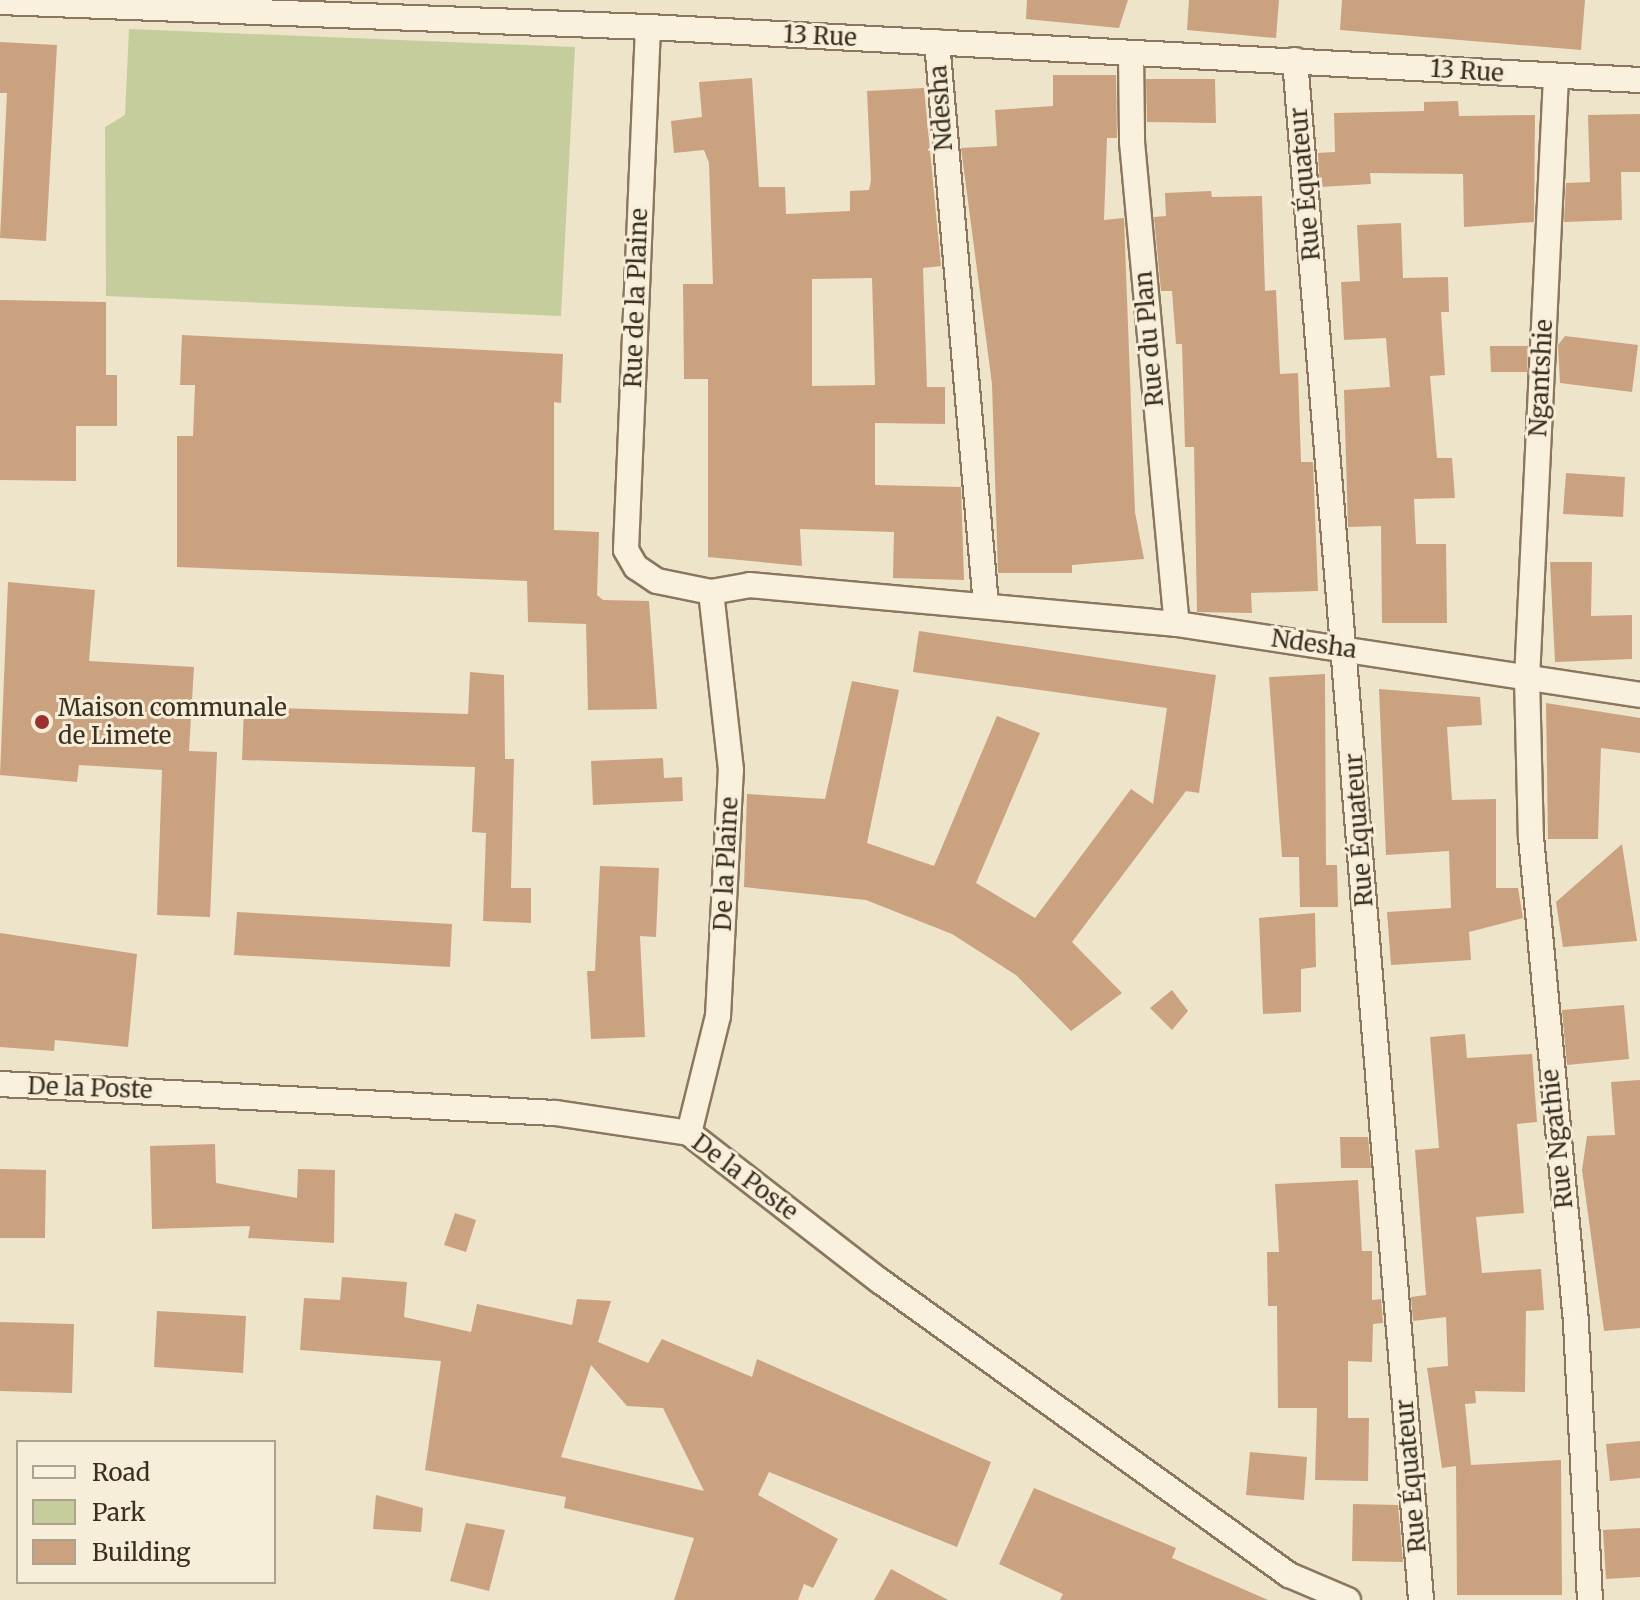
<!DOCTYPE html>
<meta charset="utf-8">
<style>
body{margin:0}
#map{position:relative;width:1640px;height:1600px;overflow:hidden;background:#eee4c9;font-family:Merriweather,serif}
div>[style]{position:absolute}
.green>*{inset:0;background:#c5cd9d}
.building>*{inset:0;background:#cba280}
.roads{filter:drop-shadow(2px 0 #8b775e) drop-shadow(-2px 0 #8b775e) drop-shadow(0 2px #8b775e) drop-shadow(0 -2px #8b775e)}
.minor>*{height:24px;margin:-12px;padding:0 12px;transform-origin:12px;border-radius:12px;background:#f9f1dd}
.dots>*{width:22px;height:22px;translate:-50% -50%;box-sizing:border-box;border:4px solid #f6eed9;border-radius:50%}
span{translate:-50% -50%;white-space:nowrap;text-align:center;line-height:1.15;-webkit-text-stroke:6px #f6eed9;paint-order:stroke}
.street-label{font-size:24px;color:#3b2f21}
.poi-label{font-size:24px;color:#3b2f21}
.left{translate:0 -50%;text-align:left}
.legend{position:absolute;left:16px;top:1440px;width:260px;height:144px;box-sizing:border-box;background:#f6eed9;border:2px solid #aba28f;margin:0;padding:10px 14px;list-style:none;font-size:24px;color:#3b2f21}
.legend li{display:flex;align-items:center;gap:16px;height:40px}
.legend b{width:40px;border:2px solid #aba28f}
</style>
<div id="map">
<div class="green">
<div style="clip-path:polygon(129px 29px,575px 47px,561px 316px,106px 296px,105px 127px,125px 115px)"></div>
</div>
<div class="building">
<div style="clip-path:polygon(1027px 0,1128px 0,1119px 28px,1026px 19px)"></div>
<div style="clip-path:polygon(1189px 0,1279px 0,1276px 38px,1187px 30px)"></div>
<div style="clip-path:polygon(1342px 0,1585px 0,1581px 50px,1340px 30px)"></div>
<div style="clip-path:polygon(0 42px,57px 45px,46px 241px,0 238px,7px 93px,0 93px)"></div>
<div style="clip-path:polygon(1053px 75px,1116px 75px,1117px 138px,1107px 138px,1104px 220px,1124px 218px,1135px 512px,1144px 559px,1072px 565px,1072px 573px,998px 573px,992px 384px,961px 148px,997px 146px,995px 110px,1053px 106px)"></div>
<div style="clip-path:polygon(evenodd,752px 78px,759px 187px,785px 187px,786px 214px,850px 211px,850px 191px,869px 190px,871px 180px,867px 91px,924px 88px,941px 266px,923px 268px,927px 387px,945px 387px,945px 424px,875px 423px,875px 485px,961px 487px,964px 580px,893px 578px,894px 532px,800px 529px,802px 566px,708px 557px,708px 379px,684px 379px,683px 284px,713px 284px,709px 163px,704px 150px,674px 153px,671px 121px,702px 117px,699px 82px,752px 78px,872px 278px,875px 385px,812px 386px,812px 279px,872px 278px)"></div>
<div style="clip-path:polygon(1146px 79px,1215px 79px,1216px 123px,1147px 122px)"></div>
<div style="clip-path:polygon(1458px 101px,1459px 116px,1535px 115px,1534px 222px,1464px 227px,1463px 174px,1370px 173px,1371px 184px,1320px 187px,1318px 153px,1335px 152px,1334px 113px,1424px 111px,1424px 102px)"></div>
<div style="clip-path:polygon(1640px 114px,1640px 172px,1621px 172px,1622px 220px,1564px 222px,1566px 183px,1590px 182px,1588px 115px)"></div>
<div style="clip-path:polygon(1211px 191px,1212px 197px,1262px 196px,1265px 291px,1276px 290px,1280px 374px,1298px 373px,1301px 462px,1313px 462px,1318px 591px,1251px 593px,1252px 613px,1197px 612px,1194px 447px,1185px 447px,1182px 344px,1176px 344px,1172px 291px,1161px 291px,1154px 217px,1166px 216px,1165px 193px)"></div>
<div style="clip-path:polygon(1401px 223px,1403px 278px,1448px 277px,1449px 312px,1441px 312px,1445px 375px,1430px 376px,1437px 458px,1452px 458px,1455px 498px,1414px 499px,1416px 544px,1446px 544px,1447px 623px,1382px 623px,1381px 526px,1348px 527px,1344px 390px,1390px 387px,1386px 338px,1344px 340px,1341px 282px,1360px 281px,1357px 225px)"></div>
<div style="clip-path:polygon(0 300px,106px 302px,106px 375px,117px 375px,117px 426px,76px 426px,76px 481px,0 480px)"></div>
<div style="clip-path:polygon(182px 335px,563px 354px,561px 403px,554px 402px,554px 530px,599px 532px,597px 595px,603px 600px,649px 601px,657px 709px,588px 710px,586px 624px,528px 622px,527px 581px,177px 567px,177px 436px,193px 436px,195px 385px,180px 385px)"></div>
<div style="clip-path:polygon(1565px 336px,1638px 345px,1632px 392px,1560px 383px,1558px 345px)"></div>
<div style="clip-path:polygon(1490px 346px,1528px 346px,1527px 372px,1491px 372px)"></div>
<div style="clip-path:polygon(1566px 473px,1625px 477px,1623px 517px,1563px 514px)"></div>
<div style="clip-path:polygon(1550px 562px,1592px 562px,1591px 616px,1632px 615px,1632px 659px,1555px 662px)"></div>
<div style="clip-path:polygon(8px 582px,95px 590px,89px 661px,194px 667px,189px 751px,217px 752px,210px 917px,157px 915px,162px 770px,79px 765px,77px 782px,0 775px)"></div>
<div style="clip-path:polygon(919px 631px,1216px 675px,1199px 793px,1186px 791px,1072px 942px,1122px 993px,1071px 1031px,1016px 975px,952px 934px,866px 900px,744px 887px,747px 794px,825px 799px,852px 681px,899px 690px,867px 843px,934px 866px,997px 716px,1040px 733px,976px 883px,1035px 918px,1131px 789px,1153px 804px,1167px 708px,913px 672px)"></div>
<div style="clip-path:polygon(470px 672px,504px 675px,505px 759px,514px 759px,511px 888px,531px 888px,531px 923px,483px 921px,486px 833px,472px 832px,475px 767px,242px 760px,244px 707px,468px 714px)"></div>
<div style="clip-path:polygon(1325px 674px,1326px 865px,1337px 865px,1338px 907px,1300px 907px,1299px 857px,1282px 857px,1269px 677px)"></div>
<div style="clip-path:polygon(1379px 689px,1480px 697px,1482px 725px,1447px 727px,1452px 800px,1496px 799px,1496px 888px,1518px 888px,1523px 918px,1469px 932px,1471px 960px,1391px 965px,1387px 912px,1451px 908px,1449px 851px,1386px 855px)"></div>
<div style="clip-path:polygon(1546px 703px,1640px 718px,1640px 753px,1601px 748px,1598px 839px,1548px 839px)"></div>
<div style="clip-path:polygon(663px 758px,664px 778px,682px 777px,683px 801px,593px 805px,591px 761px)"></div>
<div style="clip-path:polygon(1622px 844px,1637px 941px,1563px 947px,1556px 902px)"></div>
<div style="clip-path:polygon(600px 866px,659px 868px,656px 937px,640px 936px,645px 1037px,591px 1039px,587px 971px,595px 971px)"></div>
<div style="clip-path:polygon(237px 912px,452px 924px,450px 967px,234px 955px)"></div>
<div style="clip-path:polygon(1315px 913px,1316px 967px,1301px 969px,1301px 1012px,1263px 1014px,1259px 918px)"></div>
<div style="clip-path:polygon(0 933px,137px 954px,128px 1047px,55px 1040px,54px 1051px,0 1047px)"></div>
<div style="clip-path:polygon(1172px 990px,1188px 1011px,1172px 1030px,1150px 1008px)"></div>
<div style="clip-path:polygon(1624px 1005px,1629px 1059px,1567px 1065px,1562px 1010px)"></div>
<div style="clip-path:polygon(1465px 1034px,1467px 1058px,1532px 1054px,1537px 1122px,1517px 1124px,1524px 1213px,1476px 1217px,1482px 1273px,1541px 1269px,1544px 1310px,1526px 1311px,1525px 1392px,1475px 1391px,1476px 1403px,1465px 1404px,1471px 1465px,1561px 1460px,1562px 1595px,1457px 1595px,1456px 1466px,1442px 1468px,1427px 1368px,1448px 1366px,1446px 1317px,1413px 1321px,1411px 1297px,1426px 1295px,1415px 1150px,1439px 1148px,1430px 1037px)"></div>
<div style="clip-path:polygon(1640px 1080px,1640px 1328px,1604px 1331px,1582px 1170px,1587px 1136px,1615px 1135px,1611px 1082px)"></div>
<div style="clip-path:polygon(1340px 1137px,1368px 1137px,1371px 1168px,1341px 1168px)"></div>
<div style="clip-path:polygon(215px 1144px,216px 1183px,297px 1198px,298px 1169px,335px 1170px,334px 1243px,248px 1238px,250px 1226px,152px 1229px,150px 1146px)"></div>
<div style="clip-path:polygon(0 1169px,46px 1170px,45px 1238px,0 1238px)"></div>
<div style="clip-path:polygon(1358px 1180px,1362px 1251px,1372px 1251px,1372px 1300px,1381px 1299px,1383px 1323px,1373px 1324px,1372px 1362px,1348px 1361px,1348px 1418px,1369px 1418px,1368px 1481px,1315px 1480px,1317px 1408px,1278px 1408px,1277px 1306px,1268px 1306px,1267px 1252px,1279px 1252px,1275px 1184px)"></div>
<div style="clip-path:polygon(455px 1213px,476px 1220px,466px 1252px,444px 1245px)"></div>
<div style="clip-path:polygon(evenodd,342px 1277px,407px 1282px,404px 1317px,471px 1332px,477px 1304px,572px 1325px,577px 1299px,611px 1301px,598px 1342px,648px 1363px,662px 1339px,752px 1377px,757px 1359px,991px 1462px,957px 1547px,769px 1472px,758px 1495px,838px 1539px,813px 1588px,804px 1584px,798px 1600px,674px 1600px,694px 1538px,564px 1508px,566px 1497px,425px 1470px,441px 1361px,300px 1350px,304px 1298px,340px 1300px,342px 1277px,591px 1365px,627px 1406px,663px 1408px,704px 1491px,561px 1457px,591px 1365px)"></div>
<div style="clip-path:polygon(157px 1311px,246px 1316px,243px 1373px,154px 1367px)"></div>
<div style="clip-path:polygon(0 1322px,74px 1324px,72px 1393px,0 1391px)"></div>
<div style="clip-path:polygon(1640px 1441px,1640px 1478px,1610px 1481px,1606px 1444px)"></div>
<div style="clip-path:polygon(1250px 1452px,1307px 1457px,1304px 1500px,1246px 1495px)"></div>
<div style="clip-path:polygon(1034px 1488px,1176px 1548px,1172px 1558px,1268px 1600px,1060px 1600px,1063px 1594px,999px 1564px)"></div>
<div style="clip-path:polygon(376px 1495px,423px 1508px,421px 1532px,373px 1529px)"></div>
<div style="clip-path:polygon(1353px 1504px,1398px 1505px,1403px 1562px,1352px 1561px)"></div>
<div style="clip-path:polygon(466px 1523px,505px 1530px,489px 1591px,450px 1581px)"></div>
<div style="clip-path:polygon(1640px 1528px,1640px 1577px,1606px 1579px,1603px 1530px)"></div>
<div style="clip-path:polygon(891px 1569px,948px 1600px,874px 1600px)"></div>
</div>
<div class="roads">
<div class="minor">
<div style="left:0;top:2px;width:648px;rotate:2.21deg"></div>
<div style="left:648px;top:27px;width:993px;rotate:3.06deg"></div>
<div style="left:648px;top:27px;width:523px;rotate:92.41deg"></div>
<div style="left:626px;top:550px;width:20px;rotate:60deg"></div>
<div style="left:636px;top:567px;width:25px;rotate:34deg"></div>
<div style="left:657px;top:581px;width:55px;rotate:11.5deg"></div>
<div style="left:711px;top:592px;width:39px;rotate:-10deg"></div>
<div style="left:749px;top:585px;width:430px;rotate:5.2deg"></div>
<div style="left:1177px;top:624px;width:468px;rotate:8.7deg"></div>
<div style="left:937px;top:42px;width:565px;rotate:85.03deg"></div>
<div style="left:1131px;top:54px;width:88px;rotate:89.3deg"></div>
<div style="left:1132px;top:142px;width:484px;rotate:84.7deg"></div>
<div style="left:1295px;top:60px;width:1545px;rotate:85.32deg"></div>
<div style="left:1556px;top:77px;width:602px;rotate:92.76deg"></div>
<div style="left:1527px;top:678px;width:159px;rotate:88.6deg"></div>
<div style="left:1531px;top:837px;width:489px;rotate:84.7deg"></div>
<div style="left:1576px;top:1324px;width:276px;rotate:87.1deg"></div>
<div style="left:0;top:1084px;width:556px;rotate:2.99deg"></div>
<div style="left:555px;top:1113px;width:135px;rotate:8.5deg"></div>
<div style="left:689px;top:1133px;width:242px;rotate:37.8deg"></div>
<div style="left:880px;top:1281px;width:504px;rotate:35.71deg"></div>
<div style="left:1289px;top:1575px;width:64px;rotate:23deg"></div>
<div style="left:689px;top:1133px;width:121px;rotate:-76.1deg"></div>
<div style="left:718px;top:1016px;width:246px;rotate:-87deg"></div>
<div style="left:731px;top:770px;width:179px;rotate:-96.4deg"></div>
</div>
</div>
<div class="dots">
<div style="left:42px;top:722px;background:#99312f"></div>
</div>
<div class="street-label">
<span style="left:820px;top:36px;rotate:3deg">13 Rue</span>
<span style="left:1467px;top:71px;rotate:4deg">13 Rue</span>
<span style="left:941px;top:108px;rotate:-94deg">Ndesha</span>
<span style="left:1305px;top:184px;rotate:-95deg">Rue Équateur</span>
<span style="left:636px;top:298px;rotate:-88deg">Rue de la Plaine</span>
<span style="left:1149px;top:339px;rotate:-95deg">Rue du Plan</span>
<span style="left:1541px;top:378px;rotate:-87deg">Ngantshie</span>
<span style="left:1314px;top:644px;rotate:8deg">Ndesha</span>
<span style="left:1359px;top:830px;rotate:-94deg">Rue Équateur</span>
<span style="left:726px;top:864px;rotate:-87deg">De la Plaine</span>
<span style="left:90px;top:1088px;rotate:2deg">De la Poste</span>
<span style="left:1557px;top:1139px;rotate:-96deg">Rue Ngathie</span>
<span style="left:745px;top:1177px;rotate:37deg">De la Poste</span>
<span style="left:1411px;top:1476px;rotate:-95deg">Rue Équateur</span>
</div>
<div class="poi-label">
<span class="left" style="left:58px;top:722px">Maison communale<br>de Limete</span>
</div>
<ul class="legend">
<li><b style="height:10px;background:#f9f1dd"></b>Road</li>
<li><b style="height:22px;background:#c5cd9d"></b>Park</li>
<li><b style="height:22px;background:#cba280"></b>Building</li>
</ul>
</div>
